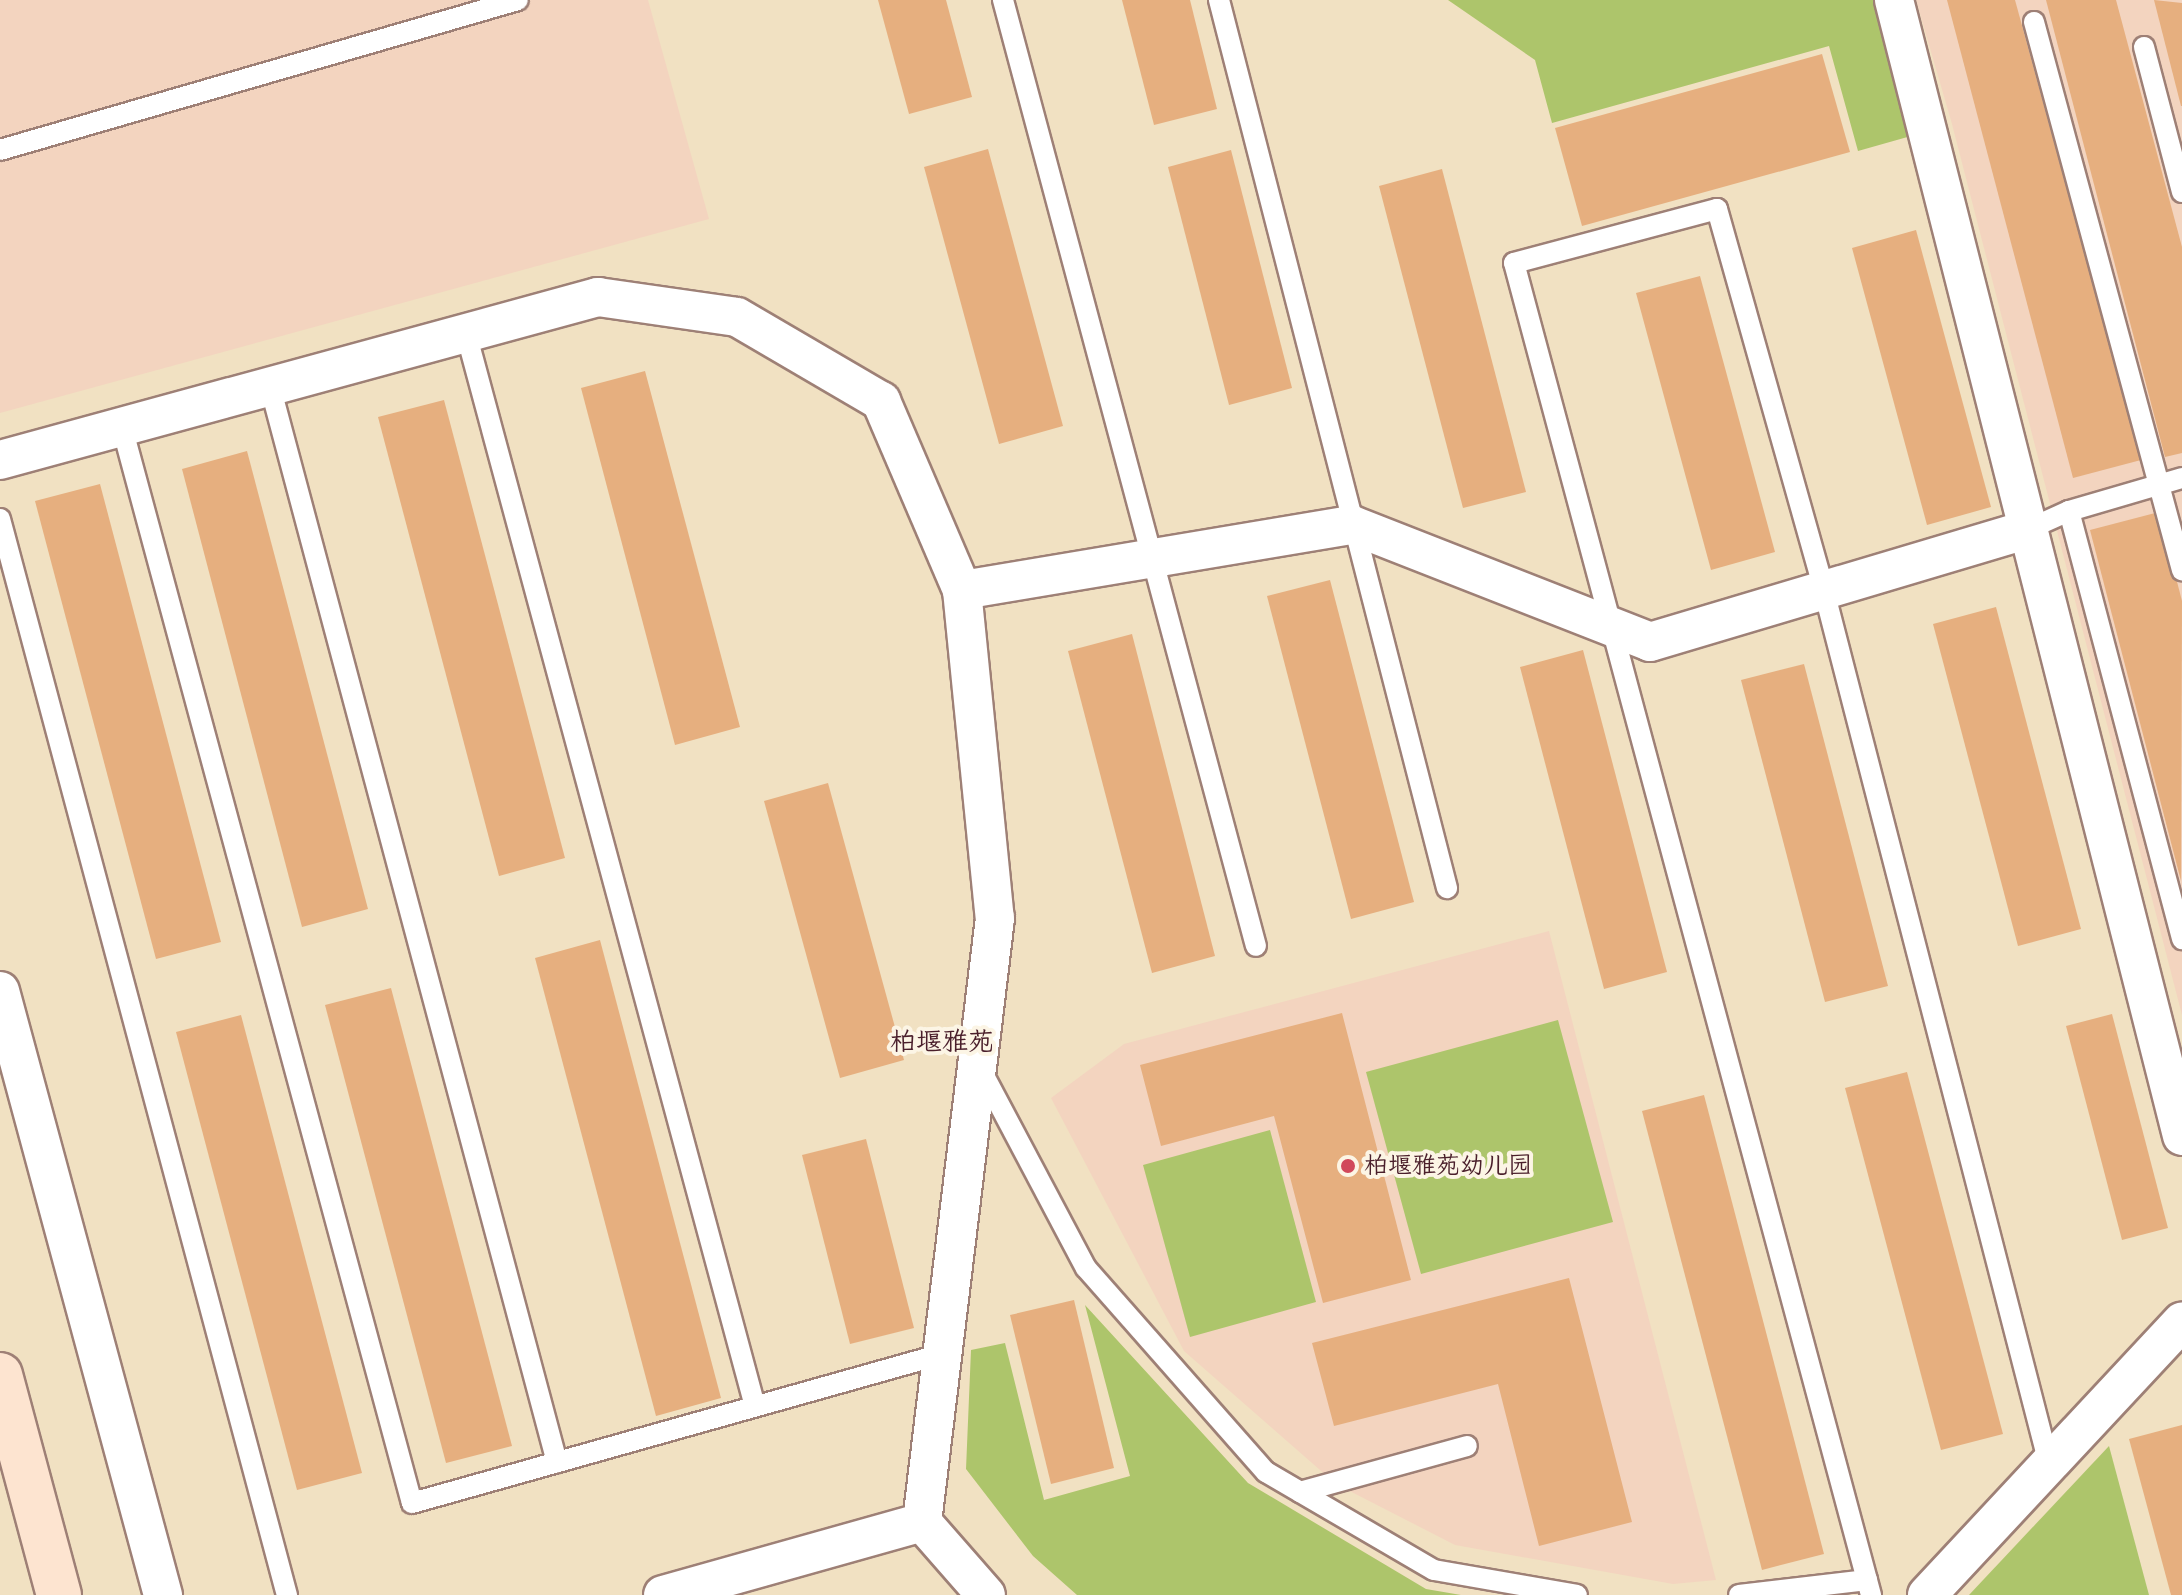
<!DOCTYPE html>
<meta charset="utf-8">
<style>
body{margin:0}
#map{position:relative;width:2182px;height:1595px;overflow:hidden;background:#f1e1c2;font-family:"Comic Neue","LXGW WenKai TC",sans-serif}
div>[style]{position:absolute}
.built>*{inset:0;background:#f3d4bf}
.green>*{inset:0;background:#adc56b}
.building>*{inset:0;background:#e6af7f}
.roads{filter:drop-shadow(2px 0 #9e8076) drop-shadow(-2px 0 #9e8076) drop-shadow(0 2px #9e8076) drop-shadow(0 -2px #9e8076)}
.service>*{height:20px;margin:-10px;padding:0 10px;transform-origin:10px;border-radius:10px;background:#fff}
.minor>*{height:38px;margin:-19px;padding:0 19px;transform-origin:19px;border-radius:19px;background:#fff}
.secondary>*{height:44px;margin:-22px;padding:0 22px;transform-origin:22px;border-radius:22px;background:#fde4d0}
.dots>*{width:22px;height:22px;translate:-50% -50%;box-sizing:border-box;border:4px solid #fcf5e5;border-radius:50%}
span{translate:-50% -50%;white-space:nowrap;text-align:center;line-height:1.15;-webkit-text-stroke:8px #fcf5e5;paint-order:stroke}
.poi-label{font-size:24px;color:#4a1f2b}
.left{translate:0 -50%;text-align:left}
.neighbourhood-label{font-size:26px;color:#4a1f2b}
</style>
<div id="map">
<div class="built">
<div style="clip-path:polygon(0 0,648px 0,709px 219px,0 413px)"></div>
<div style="clip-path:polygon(1916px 0,2182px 0,2182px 1015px,1952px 124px)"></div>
<div style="clip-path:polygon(1549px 931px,1716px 1580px,1673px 1584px,1455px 1545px,1336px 1484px,1184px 1351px,1051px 1098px,1124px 1044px)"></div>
</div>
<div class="green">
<div style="clip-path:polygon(1448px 0,1874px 0,1911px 136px,1858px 151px,1829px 46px,1552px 123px,1535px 60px)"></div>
<div style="clip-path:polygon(1558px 1020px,1613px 1222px,1421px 1274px,1366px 1072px)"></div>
<div style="clip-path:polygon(1270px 1130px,1316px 1302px,1190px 1337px,1143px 1165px)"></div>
<div style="clip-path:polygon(1085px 1305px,1248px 1483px,1426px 1589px,1461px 1595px,1077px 1595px,1033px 1556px,966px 1469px,971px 1350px,1005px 1343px,1044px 1500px,1130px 1476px)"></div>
<div style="clip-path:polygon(2109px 1446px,2149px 1595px,1969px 1595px)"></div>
</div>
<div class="building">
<div style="clip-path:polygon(878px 0,946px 0,972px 97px,909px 114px)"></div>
<div style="clip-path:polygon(1122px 0,1190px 0,1217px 109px,1154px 125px)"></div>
<div style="clip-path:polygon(1947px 0,2015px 0,2141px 460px,2073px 478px)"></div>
<div style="clip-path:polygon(2046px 0,2116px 0,2182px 247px,2182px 453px,2165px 457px)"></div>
<div style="clip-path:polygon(2154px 0,2182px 3px,2182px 106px,2181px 106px)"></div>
<div style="clip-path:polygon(1822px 54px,1850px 152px,1582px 226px,1555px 128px)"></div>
<div style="clip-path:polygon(988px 149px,1063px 426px,999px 444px,924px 167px)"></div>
<div style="clip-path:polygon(1231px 150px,1292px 388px,1229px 405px,1168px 167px)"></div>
<div style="clip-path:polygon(1442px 169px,1526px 492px,1463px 508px,1379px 186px)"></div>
<div style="clip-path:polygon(1916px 230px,1991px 507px,1927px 525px,1852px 248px)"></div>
<div style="clip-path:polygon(1700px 276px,1775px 552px,1711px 570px,1636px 293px)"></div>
<div style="clip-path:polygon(645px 371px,740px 727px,675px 745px,581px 388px)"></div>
<div style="clip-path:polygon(444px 400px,565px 858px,499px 876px,378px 417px)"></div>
<div style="clip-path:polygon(247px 451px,368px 909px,302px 927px,182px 469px)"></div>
<div style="clip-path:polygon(100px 484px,221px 942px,156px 959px,35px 501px)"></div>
<div style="clip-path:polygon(2159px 512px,2182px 601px,2181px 881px,2090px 530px)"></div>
<div style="clip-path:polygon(1330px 580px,1414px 902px,1351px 919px,1267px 596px)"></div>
<div style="clip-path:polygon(1996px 607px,2081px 929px,2018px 946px,1933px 624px)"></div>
<div style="clip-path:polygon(1132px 634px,1215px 956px,1152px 973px,1068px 651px)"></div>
<div style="clip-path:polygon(1583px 650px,1667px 972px,1604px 989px,1520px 667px)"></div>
<div style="clip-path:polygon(1804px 664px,1888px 986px,1825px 1002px,1741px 680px)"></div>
<div style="clip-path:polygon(828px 783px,904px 1060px,840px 1078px,764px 801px)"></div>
<div style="clip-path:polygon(600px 940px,721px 1398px,656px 1416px,535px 958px)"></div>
<div style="clip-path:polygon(391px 988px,512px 1446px,446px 1463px,325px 1005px)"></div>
<div style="clip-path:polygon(1342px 1013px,1411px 1280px,1323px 1303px,1274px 1116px,1161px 1146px,1140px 1065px)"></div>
<div style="clip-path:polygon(2112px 1014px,2168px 1228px,2122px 1240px,2066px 1026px)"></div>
<div style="clip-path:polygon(241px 1015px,362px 1473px,297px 1490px,176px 1032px)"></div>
<div style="clip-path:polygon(1907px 1072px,2003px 1434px,1941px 1450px,1845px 1088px)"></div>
<div style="clip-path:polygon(1704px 1095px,1824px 1554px,1762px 1570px,1642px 1111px)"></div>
<div style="clip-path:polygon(866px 1139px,914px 1328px,850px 1344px,802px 1155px)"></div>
<div style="clip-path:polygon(1569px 1278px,1632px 1522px,1539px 1546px,1498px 1384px,1334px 1426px,1312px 1343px)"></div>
<div style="clip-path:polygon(1074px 1300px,1114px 1468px,1051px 1484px,1010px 1315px)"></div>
<div style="clip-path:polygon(2182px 1425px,2182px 1595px,2171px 1595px,2129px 1439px)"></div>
</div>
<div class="roads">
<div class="service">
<div style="left:1003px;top:0;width:979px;rotate:75.03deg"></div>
<div style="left:1219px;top:0;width:917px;rotate:75.6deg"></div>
<div style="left:2034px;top:22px;width:568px;rotate:74.89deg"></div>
<div style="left:2144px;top:47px;width:150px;rotate:75.3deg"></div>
<div style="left:0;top:150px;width:539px;rotate:-16.15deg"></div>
<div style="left:466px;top:333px;width:1111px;rotate:74.93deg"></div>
<div style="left:270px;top:386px;width:1114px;rotate:75.07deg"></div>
<div style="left:122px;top:427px;width:1114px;rotate:74.92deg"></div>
<div style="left:412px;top:1503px;width:551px;rotate:-15.7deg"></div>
<div style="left:2182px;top:478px;width:118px;rotate:163.7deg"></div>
<div style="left:2069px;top:511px;width:443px;rotate:75.2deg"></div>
<div style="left:0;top:519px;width:1114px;rotate:75.07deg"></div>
<div style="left:2029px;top:529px;width:44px;rotate:-24.2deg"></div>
<div style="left:981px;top:1070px;width:224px;rotate:62.1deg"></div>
<div style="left:1086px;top:1268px;width:272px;rotate:48.6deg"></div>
<div style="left:1266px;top:1472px;width:194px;rotate:30.3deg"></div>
<div style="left:1434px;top:1570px;width:145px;rotate:9.9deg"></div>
<div style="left:1300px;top:1492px;width:173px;rotate:-15.4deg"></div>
<div style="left:1739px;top:1595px;width:129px;rotate:-6.7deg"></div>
<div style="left:1871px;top:1595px;width:1379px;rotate:-105deg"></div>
<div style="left:1514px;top:263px;width:210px;rotate:-14.9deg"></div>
<div style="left:1717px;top:209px;width:393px;rotate:74.3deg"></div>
<div style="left:1823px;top:587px;width:906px;rotate:75.55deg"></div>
</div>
<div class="minor">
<div style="left:1894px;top:0;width:1172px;rotate:75.77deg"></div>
<div style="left:0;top:460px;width:620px;rotate:-15.25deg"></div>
<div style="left:598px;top:297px;width:140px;rotate:8.2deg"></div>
<div style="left:737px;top:317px;width:167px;rotate:30.3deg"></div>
<div style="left:881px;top:401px;width:206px;rotate:66.8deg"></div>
<div style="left:962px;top:590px;width:330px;rotate:84.3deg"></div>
<div style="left:995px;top:918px;width:608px;rotate:96.89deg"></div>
<div style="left:962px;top:590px;width:395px;rotate:-9.5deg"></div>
<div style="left:1352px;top:525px;width:320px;rotate:21.4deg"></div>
<div style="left:1650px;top:642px;width:395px;rotate:-16.6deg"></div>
<div style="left:0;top:991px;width:626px;rotate:74.9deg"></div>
<div style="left:663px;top:1595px;width:269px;rotate:-15.7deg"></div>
<div style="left:922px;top:1522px;width:97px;rotate:48.8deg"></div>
<div style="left:1927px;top:1595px;width:374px;rotate:-47deg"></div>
</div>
<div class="secondary">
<div style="left:0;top:1375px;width:228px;rotate:75deg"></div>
</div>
</div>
<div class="dots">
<div style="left:1348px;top:1166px;background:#d1495b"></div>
</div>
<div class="poi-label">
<span class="left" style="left:1364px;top:1166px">柏堰雅苑幼儿园</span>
</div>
<div class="neighbourhood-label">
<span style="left:942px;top:1043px">柏堰雅苑</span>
</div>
</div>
